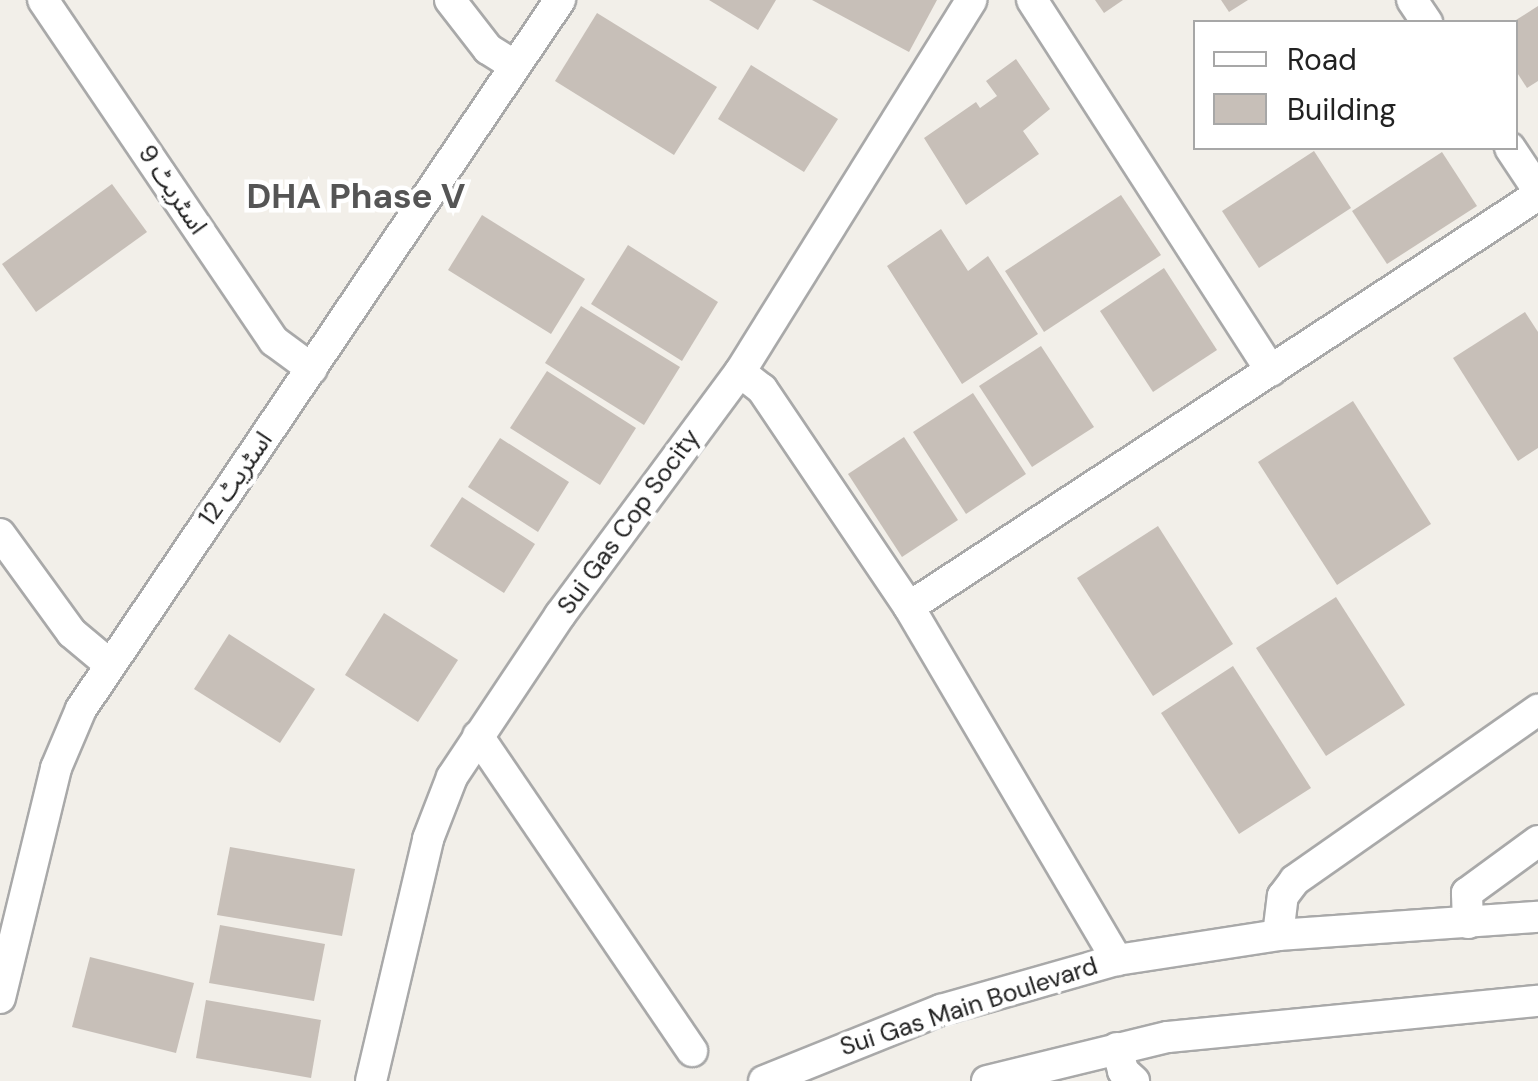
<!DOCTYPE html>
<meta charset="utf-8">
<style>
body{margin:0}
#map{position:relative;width:1538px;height:1081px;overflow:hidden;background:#f2efe9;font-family:"DM Sans","Noto Sans Arabic",sans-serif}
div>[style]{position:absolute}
.building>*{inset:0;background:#c7bfb8}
.roads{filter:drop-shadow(2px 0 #a9a9a9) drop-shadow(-2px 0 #a9a9a9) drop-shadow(0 2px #a9a9a9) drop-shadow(0 -2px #a9a9a9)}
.street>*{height:30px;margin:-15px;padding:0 15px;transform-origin:15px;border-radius:15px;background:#fff}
span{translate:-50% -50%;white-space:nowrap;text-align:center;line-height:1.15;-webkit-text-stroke:9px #fff;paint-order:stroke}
.street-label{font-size:25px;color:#222}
.district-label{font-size:35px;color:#555;font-weight:700}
.legend{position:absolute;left:1193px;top:20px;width:325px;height:130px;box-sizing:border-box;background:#fff;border:2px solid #a7a7a7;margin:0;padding:12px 18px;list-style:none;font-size:30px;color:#222}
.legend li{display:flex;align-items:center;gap:20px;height:50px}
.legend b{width:50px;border:2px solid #a7a7a7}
</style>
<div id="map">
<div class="building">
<div style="clip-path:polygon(709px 0,776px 0,758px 30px)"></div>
<div style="clip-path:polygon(812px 0,937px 0,909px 52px)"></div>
<div style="clip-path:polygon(1095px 0,1123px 0,1104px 13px)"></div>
<div style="clip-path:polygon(1221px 0,1248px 0,1229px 12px)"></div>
<div style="clip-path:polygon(1538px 6px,1538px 81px,1527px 88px,1516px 71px,1516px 20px)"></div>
<div style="clip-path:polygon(597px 13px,717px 87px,674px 155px,555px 81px)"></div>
<div style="clip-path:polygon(1016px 59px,1050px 109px,1023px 131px,1039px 154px,966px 205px,924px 138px,976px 102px,980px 108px,997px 96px,986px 81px)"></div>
<div style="clip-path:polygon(751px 65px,838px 119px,804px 172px,718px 119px)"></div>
<div style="clip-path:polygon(1314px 151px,1351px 208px,1259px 268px,1222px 211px)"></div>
<div style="clip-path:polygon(1442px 152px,1477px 206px,1387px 264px,1352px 211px)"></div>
<div style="clip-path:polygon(112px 184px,147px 232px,36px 312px,2px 264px)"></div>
<div style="clip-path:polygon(1121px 195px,1161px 255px,1044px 332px,1005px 271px)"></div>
<div style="clip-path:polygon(482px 215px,585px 279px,551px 334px,448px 270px)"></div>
<div style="clip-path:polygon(941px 229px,968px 271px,988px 256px,1038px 334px,962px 384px,887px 266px)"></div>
<div style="clip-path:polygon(628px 245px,718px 302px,682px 361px,591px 304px)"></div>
<div style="clip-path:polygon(1164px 268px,1217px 350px,1153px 392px,1100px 311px)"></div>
<div style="clip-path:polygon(581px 306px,680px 367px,644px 425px,545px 363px)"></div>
<div style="clip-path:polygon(1525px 312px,1538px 332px,1538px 448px,1518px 461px,1453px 358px)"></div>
<div style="clip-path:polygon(1041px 346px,1094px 427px,1032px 467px,979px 386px)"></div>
<div style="clip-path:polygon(547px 371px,636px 428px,600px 485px,510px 428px)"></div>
<div style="clip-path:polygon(973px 393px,1026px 474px,966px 514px,913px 432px)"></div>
<div style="clip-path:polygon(1353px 401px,1431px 524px,1337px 585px,1258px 462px)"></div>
<div style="clip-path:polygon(904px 437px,958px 520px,902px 557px,848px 474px)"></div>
<div style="clip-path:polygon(500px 438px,569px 482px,538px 532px,468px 487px)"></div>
<div style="clip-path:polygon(462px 497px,535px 544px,504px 593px,430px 546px)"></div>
<div style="clip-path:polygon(1158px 526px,1233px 644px,1153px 696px,1077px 578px)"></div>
<div style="clip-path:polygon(1336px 597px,1405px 705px,1326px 756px,1256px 648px)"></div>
<div style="clip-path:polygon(384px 613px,458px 660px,418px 722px,345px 675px)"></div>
<div style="clip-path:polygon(229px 634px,315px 689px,280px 743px,194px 689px)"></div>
<div style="clip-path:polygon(1233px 666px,1311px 788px,1239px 834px,1161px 713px)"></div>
<div style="clip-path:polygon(230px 847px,355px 869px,342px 936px,217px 915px)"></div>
<div style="clip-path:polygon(220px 925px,325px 944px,314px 1001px,209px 983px)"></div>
<div style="clip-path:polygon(90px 957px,194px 983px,176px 1053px,72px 1027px)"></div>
<div style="clip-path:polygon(206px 1000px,321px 1020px,311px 1078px,196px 1058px)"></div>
</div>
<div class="roads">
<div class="street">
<div style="left:43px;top:0;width:412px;rotate:55.9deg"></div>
<div style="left:274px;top:341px;width:47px;rotate:36.4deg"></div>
<div style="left:450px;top:0;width:62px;rotate:52.2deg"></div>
<div style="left:488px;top:49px;width:32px;rotate:32deg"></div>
<div style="left:1032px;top:0;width:441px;rotate:57.2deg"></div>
<div style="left:1412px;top:0;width:27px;rotate:56deg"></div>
<div style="left:1510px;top:148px;width:50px;rotate:56.3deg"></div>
<div style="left:740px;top:372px;width:28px;rotate:38deg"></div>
<div style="left:762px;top:389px;width:263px;rotate:56deg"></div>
<div style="left:909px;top:607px;width:410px;rotate:59.5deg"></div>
<div style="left:0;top:534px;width:122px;rotate:54deg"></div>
<div style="left:72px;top:633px;width:48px;rotate:40deg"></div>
<div style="left:909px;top:607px;width:752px;rotate:-33.23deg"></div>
<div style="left:478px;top:736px;width:381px;rotate:55.8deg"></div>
<div style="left:1468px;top:923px;width:30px;rotate:-92deg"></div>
<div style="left:1467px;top:893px;width:88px;rotate:-36.2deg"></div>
<div style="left:1278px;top:935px;width:39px;rotate:-83deg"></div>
<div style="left:1283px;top:896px;width:20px;rotate:-53deg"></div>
<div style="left:1295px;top:880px;width:297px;rotate:-35deg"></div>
<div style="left:0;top:998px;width:237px;rotate:-76.3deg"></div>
<div style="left:56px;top:768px;width:64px;rotate:-67deg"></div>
<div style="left:81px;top:709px;width:856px;rotate:-55.96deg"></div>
<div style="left:1117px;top:1048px;width:24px;rotate:75deg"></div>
<div style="left:1123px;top:1071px;width:15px;rotate:42deg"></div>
<div style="left:371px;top:1081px;width:249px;rotate:-76.7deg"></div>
<div style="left:428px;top:839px;width:66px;rotate:-68.8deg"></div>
<div style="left:452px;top:777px;width:195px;rotate:-56.3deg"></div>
<div style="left:560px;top:615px;width:302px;rotate:-53.5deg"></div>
<div style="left:740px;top:372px;width:438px;rotate:-58.1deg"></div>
<div style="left:764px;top:1081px;width:191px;rotate:-21.9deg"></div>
<div style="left:941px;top:1010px;width:183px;rotate:-15.9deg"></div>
<div style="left:1117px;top:960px;width:163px;rotate:-8.8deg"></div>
<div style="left:1278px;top:935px;width:261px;rotate:-4deg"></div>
<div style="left:987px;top:1081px;width:186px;rotate:-13.7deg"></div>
<div style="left:1168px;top:1037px;width:372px;rotate:-5.6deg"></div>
</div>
</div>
<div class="street-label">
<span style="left:172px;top:190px;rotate:56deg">اسٹریٹ 9</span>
<span style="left:236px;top:479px;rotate:-55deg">اسٹریٹ 12</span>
<span style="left:629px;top:522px;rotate:-54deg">Sui Gas Cop Socity</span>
<span style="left:969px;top:1007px;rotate:-18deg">Sui Gas Main Boulevard</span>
</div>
<div class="district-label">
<span style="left:356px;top:196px">DHA Phase V</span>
</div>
<ul class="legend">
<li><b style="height:12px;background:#fff"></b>Road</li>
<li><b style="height:28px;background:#c7bfb8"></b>Building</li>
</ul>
</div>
